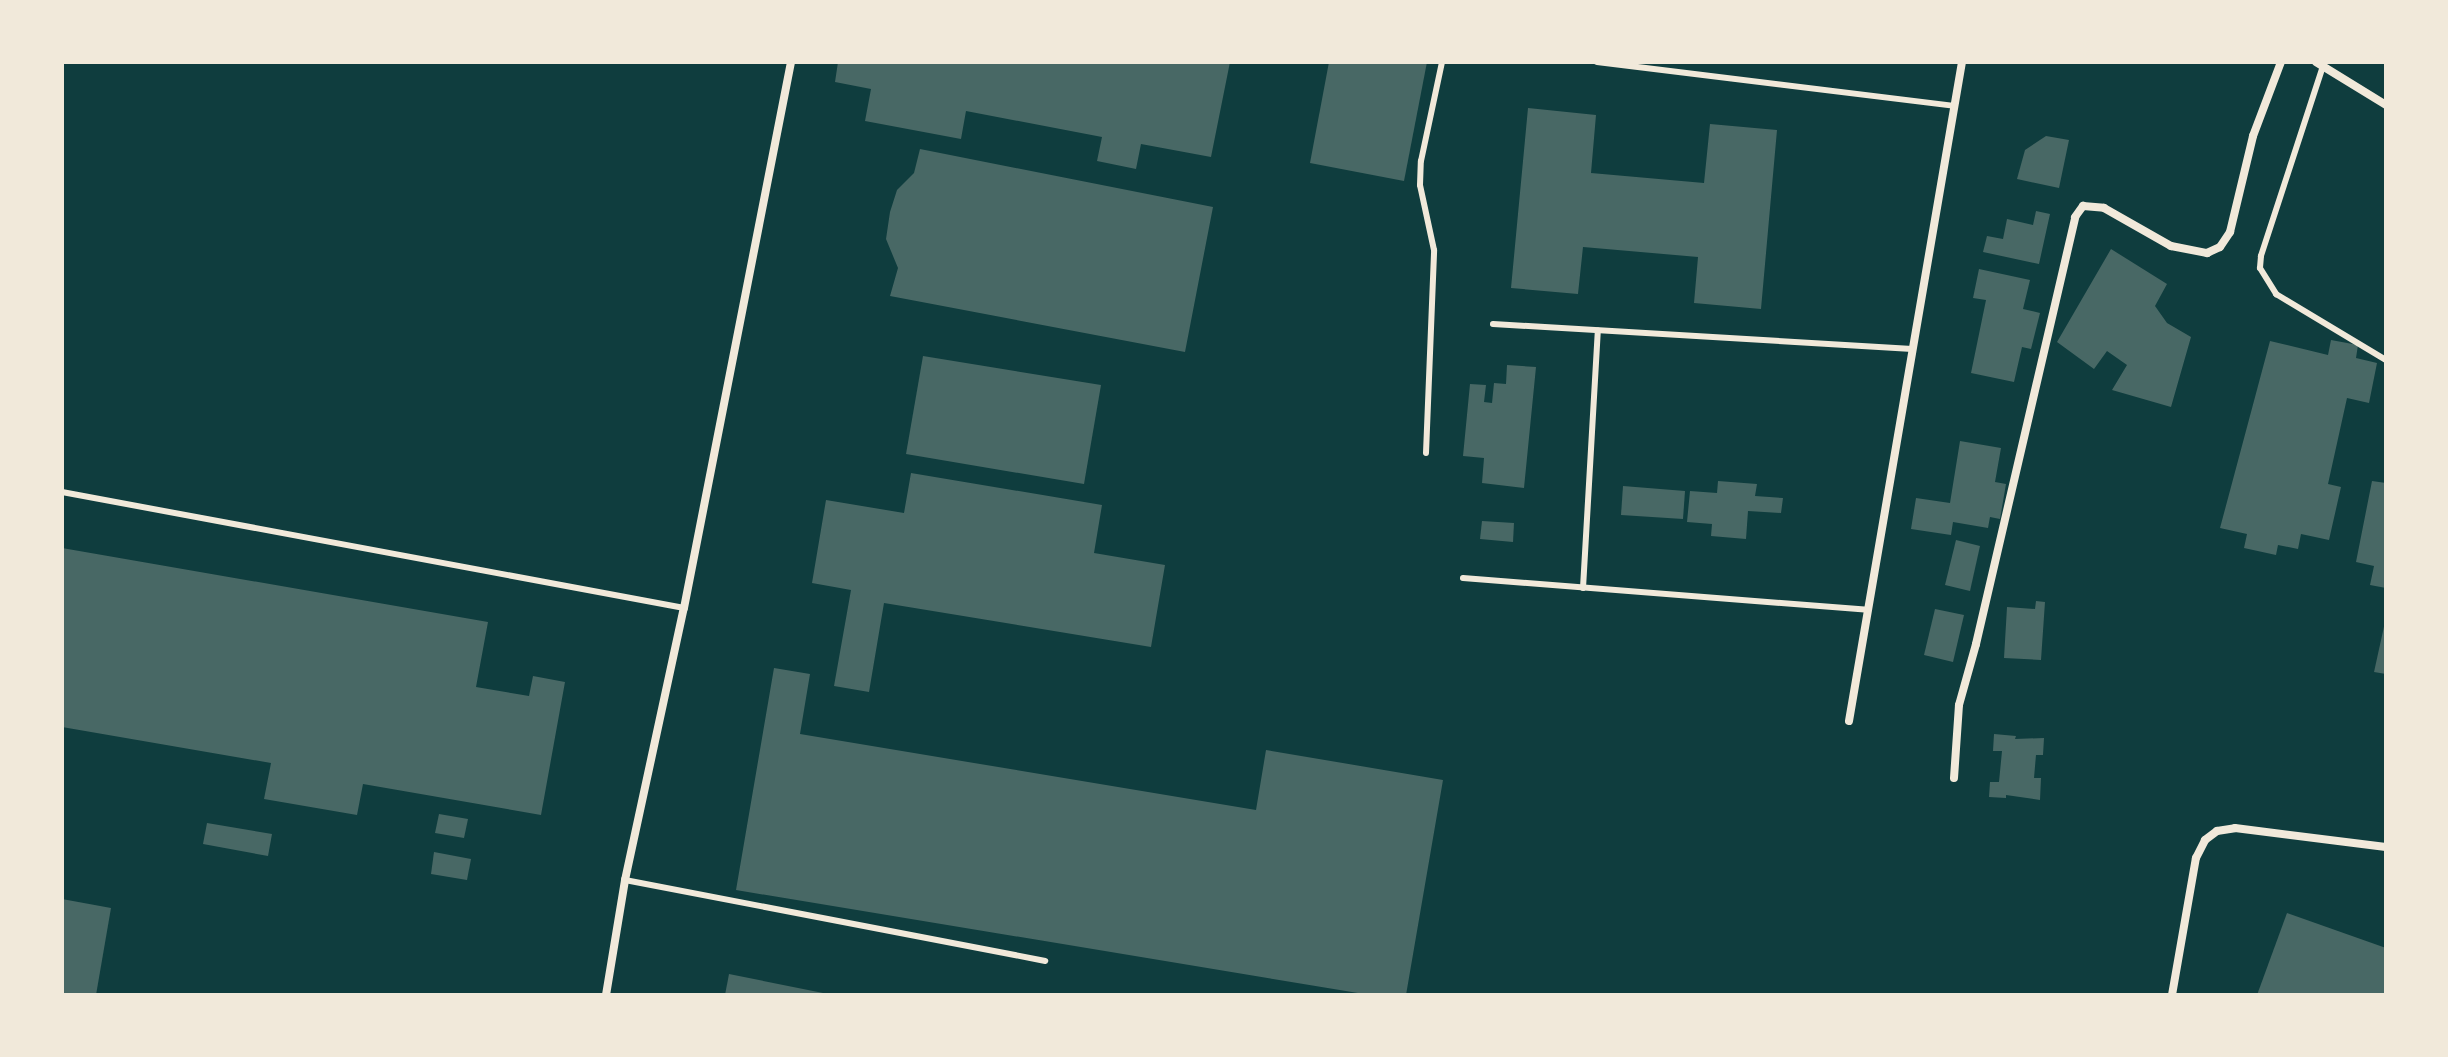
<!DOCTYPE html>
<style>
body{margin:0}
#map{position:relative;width:2448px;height:1057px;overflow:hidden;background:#0f3d3e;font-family:Quicksand,sans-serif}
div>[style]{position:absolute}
.building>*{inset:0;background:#486865}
.service>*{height:6px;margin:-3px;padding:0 3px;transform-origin:3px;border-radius:3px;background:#f1e9da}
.minor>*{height:8px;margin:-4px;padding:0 4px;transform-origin:4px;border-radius:4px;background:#f1e9da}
span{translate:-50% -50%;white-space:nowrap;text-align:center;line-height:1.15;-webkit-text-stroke:6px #f1e9da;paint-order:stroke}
.frame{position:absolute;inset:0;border:64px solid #f1e9da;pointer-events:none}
</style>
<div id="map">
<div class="building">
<div style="clip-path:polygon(838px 62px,900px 63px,1230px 62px,1211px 157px,1141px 144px,1136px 169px,1097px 161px,1102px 137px,966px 111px,961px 139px,865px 121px,871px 89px,835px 82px)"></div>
<div style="clip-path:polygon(1329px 62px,1427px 62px,1404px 181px,1310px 163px)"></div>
<div style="clip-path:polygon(1528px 108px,1596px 115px,1591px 173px,1704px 183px,1710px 124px,1777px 130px,1761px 309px,1694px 303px,1698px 257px,1583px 247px,1578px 294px,1511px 288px)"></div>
<div style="clip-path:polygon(2046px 136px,2069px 140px,2059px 188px,2017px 179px,2025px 150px)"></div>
<div style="clip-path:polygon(920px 149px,1213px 207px,1185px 352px,890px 296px,898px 268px,886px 239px,890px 212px,897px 190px,914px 173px)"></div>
<div style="clip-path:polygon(2036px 211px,2050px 214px,2039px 264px,1983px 252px,1987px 236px,2003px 239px,2007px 219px,2033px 225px)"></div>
<div style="clip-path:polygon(2111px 249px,2167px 284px,2155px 306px,2167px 323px,2191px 337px,2171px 407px,2112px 390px,2127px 365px,2107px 351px,2094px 369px,2057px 342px)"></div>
<div style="clip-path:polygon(1979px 269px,2030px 280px,2023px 309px,2040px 313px,2031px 349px,2022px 347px,2014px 382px,1971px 373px,1986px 300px,1973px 298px)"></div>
<div style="clip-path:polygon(2331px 340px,2358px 345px,2356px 358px,2377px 363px,2369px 403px,2347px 398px,2328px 484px,2341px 487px,2329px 540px,2301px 534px,2298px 549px,2278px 545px,2276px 555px,2244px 548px,2247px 534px,2220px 528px,2270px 341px,2328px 355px)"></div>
<div style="clip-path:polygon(923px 356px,1101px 385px,1084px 484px,906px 454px)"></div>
<div style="clip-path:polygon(1507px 365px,1536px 367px,1524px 488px,1482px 483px,1484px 458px,1463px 456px,1470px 384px,1486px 385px,1484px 402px,1492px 403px,1494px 383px,1506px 384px)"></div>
<div style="clip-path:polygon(1960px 441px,2001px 448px,1995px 482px,2006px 484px,2000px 519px,1990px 517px,1988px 528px,1953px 522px,1951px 535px,1911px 529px,1916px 498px,1950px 503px)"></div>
<div style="clip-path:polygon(911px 473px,1102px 505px,1094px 553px,1165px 565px,1151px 647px,884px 603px,869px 692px,834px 686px,851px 590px,812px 583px,826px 500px,904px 513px)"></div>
<div style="clip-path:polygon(1718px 481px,1757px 484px,1755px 496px,1783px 498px,1781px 513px,1748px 511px,1746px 539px,1711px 536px,1712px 524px,1687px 522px,1690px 491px,1717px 493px)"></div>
<div style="clip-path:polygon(2372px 481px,2386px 483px,2386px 588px,2370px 585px,2374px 566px,2356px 562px)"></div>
<div style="clip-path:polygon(1623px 486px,1685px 491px,1683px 519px,1621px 515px)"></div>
<div style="clip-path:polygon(1482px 521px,1514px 523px,1513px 542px,1480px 539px)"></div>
<div style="clip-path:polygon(1956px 540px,1980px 546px,1970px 591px,1945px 585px)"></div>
<div style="clip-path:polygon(62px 548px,488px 622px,476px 687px,529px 696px,533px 676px,565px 682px,541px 815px,363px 784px,357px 815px,264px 799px,271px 763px,62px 727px)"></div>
<div style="clip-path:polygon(2036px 601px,2045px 602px,2041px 660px,2004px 658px,2007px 607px,2035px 609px)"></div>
<div style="clip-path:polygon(1935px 609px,1964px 615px,1953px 662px,1924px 655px)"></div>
<div style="clip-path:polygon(2385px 622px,2386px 622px,2386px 674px,2374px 672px)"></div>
<div style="clip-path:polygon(774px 668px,810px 674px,800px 734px,1256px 810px,1266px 750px,1443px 780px,1406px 995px,1370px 995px,736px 890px)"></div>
<div style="clip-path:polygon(1994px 734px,2016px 736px,2015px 739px,2044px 738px,2043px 755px,2036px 755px,2034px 778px,2041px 778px,2040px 800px,2006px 795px,2006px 798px,1989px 797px,1990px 782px,1999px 782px,2002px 751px,1993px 751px)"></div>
<div style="clip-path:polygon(439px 814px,468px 819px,464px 838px,435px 833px)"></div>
<div style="clip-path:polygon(207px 823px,272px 834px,268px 856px,203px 844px)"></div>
<div style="clip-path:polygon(434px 852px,471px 859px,467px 880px,431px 874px)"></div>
<div style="clip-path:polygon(62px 899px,111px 908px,96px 995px,62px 995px)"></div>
<div style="clip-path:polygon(2287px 913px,2386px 948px,2386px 995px,2257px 995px)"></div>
<div style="clip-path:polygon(729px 974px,828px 994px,828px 995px,725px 995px)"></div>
</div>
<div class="service">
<div style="left:1597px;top:62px;width:360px;rotate:7deg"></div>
<div style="left:2323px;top:66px;width:200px;rotate:108.1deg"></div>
<div style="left:2261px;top:256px;width:12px;rotate:95deg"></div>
<div style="left:2260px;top:268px;width:31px;rotate:58deg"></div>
<div style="left:2276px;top:294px;width:128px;rotate:31deg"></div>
<div style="left:1493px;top:324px;width:420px;rotate:3.4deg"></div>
<div style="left:1426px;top:453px;width:203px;rotate:-87.7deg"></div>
<div style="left:1434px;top:250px;width:66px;rotate:-102.2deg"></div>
<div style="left:1420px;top:185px;width:24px;rotate:-88deg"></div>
<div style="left:1421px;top:161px;width:101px;rotate:-78deg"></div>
<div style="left:62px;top:492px;width:633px;rotate:10.56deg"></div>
<div style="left:1463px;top:578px;width:406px;rotate:4.5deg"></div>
<div style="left:1583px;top:588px;width:258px;rotate:-86.7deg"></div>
<div style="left:625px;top:880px;width:428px;rotate:10.9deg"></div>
</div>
<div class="minor">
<div style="left:2316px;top:62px;width:82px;rotate:31.6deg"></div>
<div style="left:1849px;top:721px;width:669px;rotate:-80.27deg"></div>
<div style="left:1954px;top:778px;width:73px;rotate:-86.1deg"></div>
<div style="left:1959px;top:705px;width:63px;rotate:-74.4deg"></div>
<div style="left:1976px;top:644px;width:438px;rotate:-76.9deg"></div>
<div style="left:2075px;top:217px;width:14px;rotate:-54deg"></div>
<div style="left:2083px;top:206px;width:21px;rotate:5deg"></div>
<div style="left:2104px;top:208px;width:77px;rotate:29.6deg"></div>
<div style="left:2171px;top:246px;width:37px;rotate:11deg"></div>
<div style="left:2207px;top:253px;width:14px;rotate:-25deg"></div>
<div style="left:2220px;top:247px;width:18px;rotate:-56deg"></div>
<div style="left:2230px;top:232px;width:99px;rotate:-76.5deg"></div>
<div style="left:2253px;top:136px;width:79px;rotate:-69.3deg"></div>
<div style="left:606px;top:995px;width:117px;rotate:-80.6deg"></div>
<div style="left:625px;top:880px;width:278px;rotate:-77.8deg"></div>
<div style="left:684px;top:608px;width:556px;rotate:-78.91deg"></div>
<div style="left:2172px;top:995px;width:139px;rotate:-80.1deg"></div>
<div style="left:2196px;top:858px;width:20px;rotate:-63deg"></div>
<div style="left:2205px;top:840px;width:15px;rotate:-37deg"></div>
<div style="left:2217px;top:831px;width:18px;rotate:-9deg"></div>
<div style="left:2235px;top:828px;width:152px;rotate:7.2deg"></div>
</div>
<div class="frame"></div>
</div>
